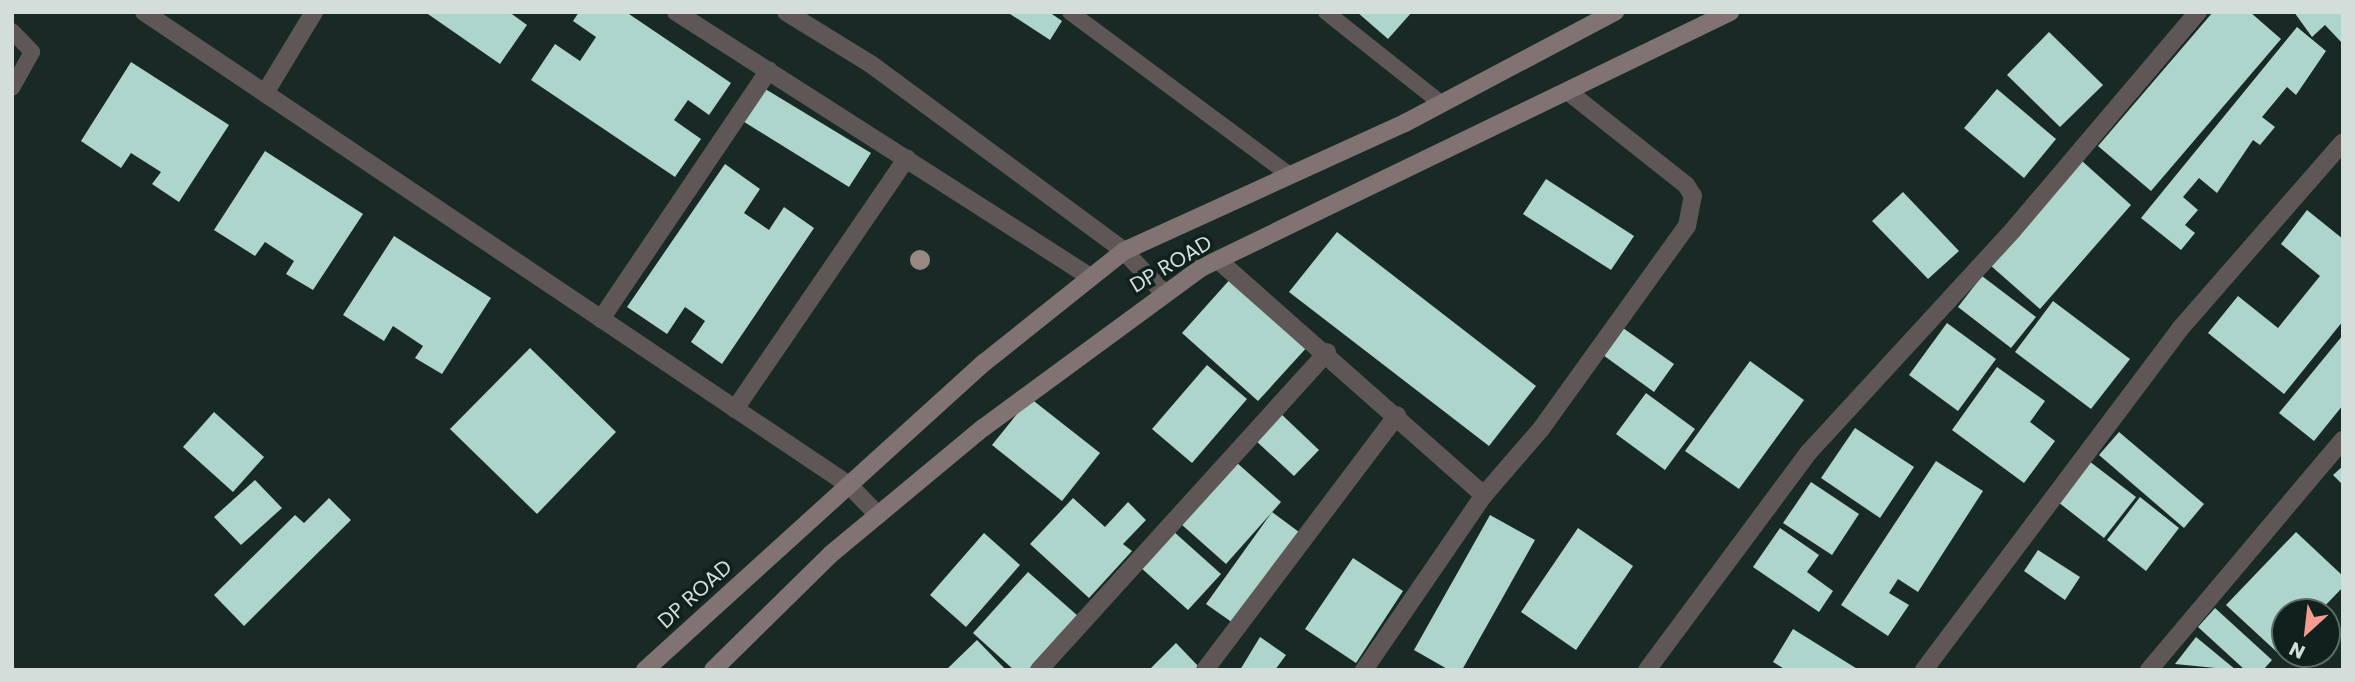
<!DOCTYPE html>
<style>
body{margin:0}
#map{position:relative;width:2355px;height:682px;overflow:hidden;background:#192a26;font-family:Poppins,sans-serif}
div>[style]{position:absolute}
.building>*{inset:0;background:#add5cb}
.lane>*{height:16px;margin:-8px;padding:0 8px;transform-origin:8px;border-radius:8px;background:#5f5756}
.street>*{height:18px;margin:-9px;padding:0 9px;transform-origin:9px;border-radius:9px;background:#5f5756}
.secondary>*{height:18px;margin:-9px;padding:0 9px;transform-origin:9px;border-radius:9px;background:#807371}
.trees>*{width:20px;height:20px;margin:-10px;border-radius:50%;background:#968984}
span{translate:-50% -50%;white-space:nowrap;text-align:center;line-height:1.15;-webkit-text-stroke:7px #0f201d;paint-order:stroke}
.street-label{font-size:21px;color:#d3dedb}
.frame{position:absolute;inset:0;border:14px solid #d3dedb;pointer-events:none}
.north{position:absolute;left:2271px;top:598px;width:70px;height:70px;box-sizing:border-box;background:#0f201d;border:2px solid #5d6c69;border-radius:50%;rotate:207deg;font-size:19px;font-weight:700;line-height:28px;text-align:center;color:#d3dedb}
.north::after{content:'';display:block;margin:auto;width:24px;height:32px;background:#f59c91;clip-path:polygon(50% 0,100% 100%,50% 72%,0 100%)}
</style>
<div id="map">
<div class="building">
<div style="clip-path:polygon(425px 12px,509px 12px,527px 25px,500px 64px)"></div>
<div style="clip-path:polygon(579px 12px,626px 12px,731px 83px,709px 115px,688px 100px,674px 120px,701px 139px,675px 177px,531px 80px,555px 44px,580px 61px,596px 37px,573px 21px)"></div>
<div style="clip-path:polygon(1007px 12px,1049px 12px,1062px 21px,1050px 40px)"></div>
<div style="clip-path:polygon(1357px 12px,1412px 12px,1388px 39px)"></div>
<div style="clip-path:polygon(2213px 12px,2250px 12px,2281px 39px,2151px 191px,2098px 146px)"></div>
<div style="clip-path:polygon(2294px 12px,2343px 12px,2343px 44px,2325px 25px,2312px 37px)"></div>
<div style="clip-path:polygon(2297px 27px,2326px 51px,2296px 95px,2287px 87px,2262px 117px,2275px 127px,2260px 145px,2253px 140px,2217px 193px,2199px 178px,2183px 197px,2198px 210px,2185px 225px,2195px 233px,2181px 250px,2141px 218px)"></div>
<div style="clip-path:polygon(2049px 32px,2103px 85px,2060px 127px,2007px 75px)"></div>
<div style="clip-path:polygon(131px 62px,229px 125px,179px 202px,152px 184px,161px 172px,131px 153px,121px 168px,81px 141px)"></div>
<div style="clip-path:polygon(762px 87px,871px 153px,849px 187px,741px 120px)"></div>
<div style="clip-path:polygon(1997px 89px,2056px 139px,2024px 178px,1964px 128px)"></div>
<div style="clip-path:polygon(265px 151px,363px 214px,313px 290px,286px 274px,294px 261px,265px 242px,255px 256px,214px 230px)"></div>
<div style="clip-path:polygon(2082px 161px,2131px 205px,2040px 309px,1990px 265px)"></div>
<div style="clip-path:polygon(725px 164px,760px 189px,744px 213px,769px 230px,784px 207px,814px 228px,722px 364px,691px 342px,705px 321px,685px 307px,667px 334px,627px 307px)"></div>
<div style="clip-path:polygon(1546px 179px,1634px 236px,1611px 270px,1523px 214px)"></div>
<div style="clip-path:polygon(1903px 192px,1959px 251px,1928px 279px,1872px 221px)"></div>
<div style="clip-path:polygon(2307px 210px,2343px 239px,2343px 321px,2284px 394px,2208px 333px,2238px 296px,2278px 328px,2320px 276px,2281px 244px)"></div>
<div style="clip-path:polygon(1337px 232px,1536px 386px,1489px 446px,1289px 292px)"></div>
<div style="clip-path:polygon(394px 236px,491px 298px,442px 374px,415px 358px,423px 346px,393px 326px,384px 341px,343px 315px)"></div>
<div style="clip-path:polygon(1233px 276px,1309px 345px,1258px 401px,1182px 333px)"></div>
<div style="clip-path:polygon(1982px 276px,2036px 317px,2011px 348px,1958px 307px)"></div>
<div style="clip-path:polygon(2053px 301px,2130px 359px,2091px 409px,2015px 352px)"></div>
<div style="clip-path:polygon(1947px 323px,1996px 359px,1958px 411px,1909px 375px)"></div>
<div style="clip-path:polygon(1623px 328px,1674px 364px,1654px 392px,1603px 355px)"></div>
<div style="clip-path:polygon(2343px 335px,2343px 405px,2314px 441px,2279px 413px)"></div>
<div style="clip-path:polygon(530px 348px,616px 432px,537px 514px,450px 429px)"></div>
<div style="clip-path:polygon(1750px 361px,1804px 400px,1739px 489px,1685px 451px)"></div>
<div style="clip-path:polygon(1207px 365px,1247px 399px,1192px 463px,1152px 429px)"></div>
<div style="clip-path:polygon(1997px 367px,2045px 401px,2030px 422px,2055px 441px,2024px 483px,1952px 430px)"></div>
<div style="clip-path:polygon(1646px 393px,1695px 429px,1665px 470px,1616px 434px)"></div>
<div style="clip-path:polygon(1030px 398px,1100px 453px,1062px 501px,992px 445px)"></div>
<div style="clip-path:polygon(214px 412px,264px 457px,233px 492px,183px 447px)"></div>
<div style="clip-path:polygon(1279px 412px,1319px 450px,1294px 476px,1254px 439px)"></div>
<div style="clip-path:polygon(1855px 428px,1914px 467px,1880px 518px,1821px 478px)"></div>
<div style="clip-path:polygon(2119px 432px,2204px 504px,2184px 528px,2099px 455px)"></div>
<div style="clip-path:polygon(1936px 461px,1983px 491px,1918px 592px,1898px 579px,1889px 593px,1909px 605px,1888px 636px,1841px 605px)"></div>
<div style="clip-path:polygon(2089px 461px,2136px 497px,2104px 538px,2058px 502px)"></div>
<div style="clip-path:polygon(1236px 462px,1281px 502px,1226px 564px,1181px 524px)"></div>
<div style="clip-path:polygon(2343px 466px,2343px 485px,2333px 475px)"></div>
<div style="clip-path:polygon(255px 480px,282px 508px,241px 545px,214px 517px)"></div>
<div style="clip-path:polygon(1811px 482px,1859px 514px,1832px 555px,1783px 523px)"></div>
<div style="clip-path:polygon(2140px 497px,2179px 528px,2146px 571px,2107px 540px)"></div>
<div style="clip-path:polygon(329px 498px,351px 520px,244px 626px,214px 595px,295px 515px,304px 523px)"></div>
<div style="clip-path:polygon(1073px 498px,1105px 527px,1128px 502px,1146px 520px,1123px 544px,1132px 551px,1089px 598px,1030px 544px)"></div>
<div style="clip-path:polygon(1272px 512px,1299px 532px,1233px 623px,1206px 604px)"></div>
<div style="clip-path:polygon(1490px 515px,1535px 540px,1462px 670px,1449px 670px,1414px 650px)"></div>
<div style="clip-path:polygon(1578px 528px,1633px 566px,1576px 650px,1521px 612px)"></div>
<div style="clip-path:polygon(1780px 528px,1819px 555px,1807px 572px,1833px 591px,1819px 612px,1753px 567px)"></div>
<div style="clip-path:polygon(1173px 531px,1221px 574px,1188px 610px,1140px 567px)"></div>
<div style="clip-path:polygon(2296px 532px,2343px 576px,2343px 587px,2319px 612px,2285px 612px,2285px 648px,2279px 654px,2226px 605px)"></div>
<div style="clip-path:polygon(984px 533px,1020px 565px,966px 627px,930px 595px)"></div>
<div style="clip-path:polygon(2038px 550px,2080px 577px,2065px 600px,2024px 571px)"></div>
<div style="clip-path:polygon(1353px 558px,1403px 591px,1356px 663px,1305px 629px)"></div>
<div style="clip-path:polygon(1028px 572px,1078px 616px,1030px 670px,1014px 670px,973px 633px)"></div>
<div style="clip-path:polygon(2215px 608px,2272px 660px,2263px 670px,2245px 670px,2198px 627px)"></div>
<div style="clip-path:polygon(1793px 629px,1859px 670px,1786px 670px,1773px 662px)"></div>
<div style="clip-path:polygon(1260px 637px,1286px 655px,1275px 670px,1240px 670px)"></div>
<div style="clip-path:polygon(2196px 637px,2236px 670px,2175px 664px)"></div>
<div style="clip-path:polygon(977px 640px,1006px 670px,946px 670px)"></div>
<div style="clip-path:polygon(1176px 643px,1200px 668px,1149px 670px)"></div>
</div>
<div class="lane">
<div style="left:1070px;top:12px;width:272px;rotate:36.6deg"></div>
<div style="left:1326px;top:12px;width:148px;rotate:38.4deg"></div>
<div style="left:12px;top:31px;width:29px;rotate:46deg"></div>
<div style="left:32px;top:52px;width:41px;rotate:119.1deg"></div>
</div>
<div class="street">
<div style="left:144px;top:12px;width:849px;rotate:33.86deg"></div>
<div style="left:849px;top:485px;width:42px;rotate:46deg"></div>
<div style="left:676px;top:12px;width:492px;rotate:32.6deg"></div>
<div style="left:786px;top:12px;width:101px;rotate:31.6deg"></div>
<div style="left:872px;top:65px;width:313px;rotate:36.4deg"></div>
<div style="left:1124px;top:251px;width:58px;rotate:46.4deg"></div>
<div style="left:265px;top:93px;width:95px;rotate:-58.8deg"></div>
<div style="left:1218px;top:260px;width:355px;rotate:41.5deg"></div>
<div style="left:601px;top:319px;width:300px;rotate:-56deg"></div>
<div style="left:735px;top:409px;width:304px;rotate:-55.6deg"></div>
<div style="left:1039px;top:670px;width:429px;rotate:-47.8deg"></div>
<div style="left:1205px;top:670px;width:319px;rotate:-53deg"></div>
<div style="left:1364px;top:670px;width:212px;rotate:-55.6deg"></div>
<div style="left:1484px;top:495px;width:87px;rotate:-49.2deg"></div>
<div style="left:1541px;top:429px;width:250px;rotate:-54.3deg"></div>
<div style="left:1687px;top:226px;width:31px;rotate:-79deg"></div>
<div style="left:1693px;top:196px;width:13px;rotate:-122deg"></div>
<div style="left:1686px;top:185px;width:147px;rotate:-141.6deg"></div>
<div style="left:1647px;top:670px;width:272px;rotate:-53.4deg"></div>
<div style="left:1809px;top:452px;width:301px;rotate:-47.4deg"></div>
<div style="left:2013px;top:230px;width:286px;rotate:-49.7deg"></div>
<div style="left:1924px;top:670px;width:425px;rotate:-53.1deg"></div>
<div style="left:2179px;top:330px;width:249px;rotate:-48.9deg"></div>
<div style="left:2149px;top:670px;width:301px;rotate:-49.9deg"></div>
</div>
<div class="secondary">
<div style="left:645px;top:670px;width:459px;rotate:-42.2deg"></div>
<div style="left:985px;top:362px;width:178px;rotate:-38.6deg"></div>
<div style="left:1124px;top:251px;width:309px;rotate:-24.5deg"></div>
<div style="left:1405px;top:123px;width:238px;rotate:-27.9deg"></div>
<div style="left:713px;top:670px;width:165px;rotate:-44.5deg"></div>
<div style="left:831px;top:554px;width:197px;rotate:-39.7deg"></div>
<div style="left:983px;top:428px;width:270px;rotate:-36.3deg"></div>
<div style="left:1201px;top:268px;width:588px;rotate:-25.82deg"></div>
</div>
<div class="trees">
<div style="left:920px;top:260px"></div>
</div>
<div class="street-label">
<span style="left:1171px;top:264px;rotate:-31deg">DP ROAD</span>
<span style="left:695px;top:594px;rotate:-42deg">DP ROAD</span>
</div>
<div class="frame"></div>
<div class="north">N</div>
</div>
